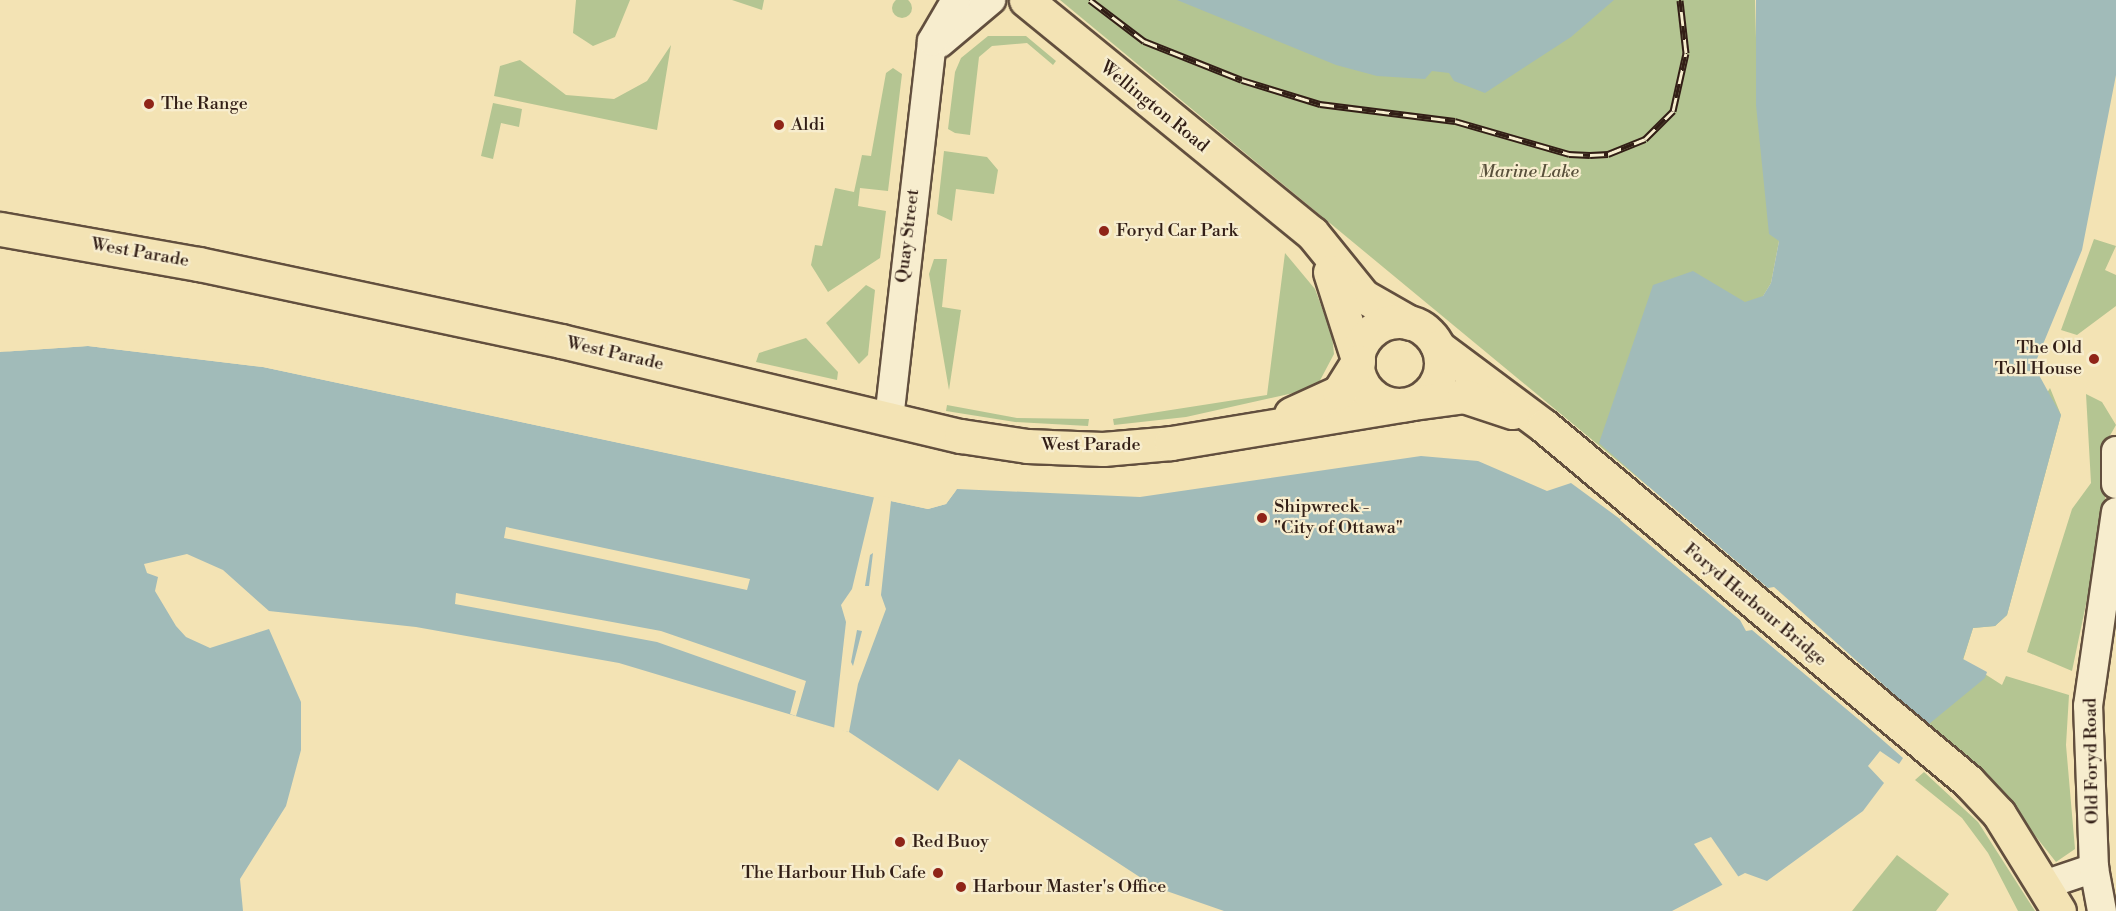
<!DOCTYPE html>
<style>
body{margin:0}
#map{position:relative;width:2116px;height:911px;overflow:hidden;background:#f3e3b4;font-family:"Libre Bodoni",serif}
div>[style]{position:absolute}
.green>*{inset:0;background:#b4c592}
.round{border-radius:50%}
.water>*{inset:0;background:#a1bbb9}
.pier>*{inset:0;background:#f3e3b4}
.roads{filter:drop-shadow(2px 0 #624f3e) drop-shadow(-2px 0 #624f3e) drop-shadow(0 2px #624f3e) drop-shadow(0 -2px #624f3e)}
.minor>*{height:28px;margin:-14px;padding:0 14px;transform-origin:14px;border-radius:14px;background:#f7edce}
.major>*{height:33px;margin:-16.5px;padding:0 16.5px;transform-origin:16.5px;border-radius:16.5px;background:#f3e3b4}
.major>.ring{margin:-16.5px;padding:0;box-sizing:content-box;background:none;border:33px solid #f3e3b4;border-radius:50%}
.tram>*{height:1.5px;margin:-0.75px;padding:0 0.75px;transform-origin:0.75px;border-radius:0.75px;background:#321e16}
.rail>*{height:7px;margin-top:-3.5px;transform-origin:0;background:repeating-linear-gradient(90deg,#f7edce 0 14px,#321e16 0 28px);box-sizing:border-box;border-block:2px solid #321e16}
.dots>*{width:16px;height:16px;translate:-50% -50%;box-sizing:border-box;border:3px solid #f7edce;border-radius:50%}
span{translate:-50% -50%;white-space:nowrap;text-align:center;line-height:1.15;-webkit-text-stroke:4.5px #f7edce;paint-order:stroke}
.poi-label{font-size:18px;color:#321e16}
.left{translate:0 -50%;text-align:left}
.right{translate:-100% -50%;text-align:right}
.street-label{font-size:18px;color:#321e16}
.park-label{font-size:18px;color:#59503b;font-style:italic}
</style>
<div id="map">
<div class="green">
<div class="round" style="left:892px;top:-2px;width:20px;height:20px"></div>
<div style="clip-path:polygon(576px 0,630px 0,615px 37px,593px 46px,573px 33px)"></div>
<div style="clip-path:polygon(732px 0,764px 0,762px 10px)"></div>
<div style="clip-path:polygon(1060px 0,1755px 0,1756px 38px,1756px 0,1779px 241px,1771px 283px,1648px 486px)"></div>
<div style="clip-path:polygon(988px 36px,1026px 36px,1056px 61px,1053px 65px,1027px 43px,992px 46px,979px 57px,970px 135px,955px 133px,948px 129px,955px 72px,961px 58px)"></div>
<div style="clip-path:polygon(671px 45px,657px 130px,494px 96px,500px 66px,520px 60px,566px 95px,614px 99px,647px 81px)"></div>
<div style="clip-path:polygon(893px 68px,902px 74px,888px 191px,860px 188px,858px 206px,886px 211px,880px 258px,828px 292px,811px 265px,815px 245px,822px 246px,835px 188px,854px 192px,862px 155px,871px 156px,886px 73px)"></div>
<div style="clip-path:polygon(493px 103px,522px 109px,519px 127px,501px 123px,493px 159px,481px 156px)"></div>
<div style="clip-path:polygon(944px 151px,987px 157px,998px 170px,994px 194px,956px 189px,952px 221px,937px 214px)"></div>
<div style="clip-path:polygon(2094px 239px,2116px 246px,2105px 270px,2116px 275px,2116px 306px,2077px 335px,2061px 330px)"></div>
<div style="clip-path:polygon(1285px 253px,1315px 289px,1332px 335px,1334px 354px,1316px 388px,1186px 417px,1114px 425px,1113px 419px,1267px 395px)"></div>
<div style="clip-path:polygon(934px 259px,947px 259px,942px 307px,961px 310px,949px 390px,929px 274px)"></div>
<div style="clip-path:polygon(866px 285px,875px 290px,868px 355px,859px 364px,826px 323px)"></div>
<div style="clip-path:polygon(806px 338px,838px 372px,837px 380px,756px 362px,759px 353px)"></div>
<div style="clip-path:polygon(2050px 388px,2061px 415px,2007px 615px,1995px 626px,1973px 628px,1963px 660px,2002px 685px,2006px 676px,2069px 695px,2066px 745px,2075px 849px,2056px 862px,1992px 781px,1873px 676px)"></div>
<div style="clip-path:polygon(2086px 394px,2102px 402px,2116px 425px,2108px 439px,2104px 518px,2072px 671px,2027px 652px,2072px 509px,2091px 483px)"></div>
<div style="clip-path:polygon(947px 405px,1017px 418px,1089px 419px,1088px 426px,1015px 422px,946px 411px)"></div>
<div style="clip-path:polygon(1924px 772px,1978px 822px,2035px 911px,2018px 911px,1988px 853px,1962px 818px,1915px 780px)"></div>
<div style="clip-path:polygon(1897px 855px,1949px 894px,1936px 911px,1852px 911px)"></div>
</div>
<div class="water">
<div style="clip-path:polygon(1177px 0,1614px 0,1571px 37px,1485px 93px,1454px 81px,1449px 73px,1432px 71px,1425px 79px,1377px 76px,1336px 65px)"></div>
<div style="clip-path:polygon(1756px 0,2116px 0,2116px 75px,2082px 250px,2034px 366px,2061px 415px,2007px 615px,1995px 626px,1973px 628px,1963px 659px,1987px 672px,1985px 678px,1929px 724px,1896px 697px,1870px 729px,1903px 758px,1899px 764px,1880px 751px,1868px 766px,1884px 783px,1863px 811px,1767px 881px,1745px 873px,1672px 911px,1224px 911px,1155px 887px,959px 759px,938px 791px,849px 732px,619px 663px,416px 627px,269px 611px,223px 570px,187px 554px,144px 564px,147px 573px,158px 577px,155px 591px,176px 626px,186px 637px,210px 648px,269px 629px,301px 702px,301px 750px,286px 806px,240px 879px,243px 911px,0 911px,0 352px,88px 346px,263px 367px,928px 509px,946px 504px,957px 489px,1140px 497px,1421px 456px,1478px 461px,1547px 491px,1571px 483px,1620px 519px,1648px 486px,1599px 443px,1653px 285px,1693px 271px,1745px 302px,1763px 296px,1771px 283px,1779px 241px,1769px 234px,1756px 105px)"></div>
</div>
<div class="pier">
<div style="clip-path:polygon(evenodd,88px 343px,264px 364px,928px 506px,944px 501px,957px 489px,946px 504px,928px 509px,891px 501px,881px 595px,886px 609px,858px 684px,849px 732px,834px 729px,846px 622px,841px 605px,852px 589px,874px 497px,263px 367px,88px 346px,0 352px,88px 343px,873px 553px,869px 586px,865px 586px,870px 555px,873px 553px,88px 343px,857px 630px,862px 631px,853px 666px,851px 662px,857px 630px)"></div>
<div style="clip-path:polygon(1648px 486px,1768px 588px,1774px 587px,1896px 696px,1870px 729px,1752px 630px,1746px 631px,1740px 620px,1620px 520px)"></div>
<div style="clip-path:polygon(506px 527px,750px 579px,747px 590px,504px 538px)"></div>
<div style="clip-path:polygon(456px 593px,661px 631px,806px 681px,796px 716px,790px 714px,796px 691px,657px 642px,455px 604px)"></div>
<div style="clip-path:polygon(1711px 837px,1740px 879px,1724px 887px,1694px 844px)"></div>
</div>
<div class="roads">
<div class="minor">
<div style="left:940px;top:43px;width:67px;rotate:-40.1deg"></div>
<div style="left:889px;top:419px;width:380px;rotate:-83.5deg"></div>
<div style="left:932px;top:41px;width:48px;rotate:-59.7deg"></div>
<div style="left:2116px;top:451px;width:33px;rotate:90deg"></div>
<div style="left:2047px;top:884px;width:50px;rotate:-18.8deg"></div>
<div style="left:2102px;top:911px;width:44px;rotate:-100.5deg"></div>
<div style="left:2094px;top:868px;width:162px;rotate:-92.1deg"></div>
<div style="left:2088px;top:706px;width:196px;rotate:-81.8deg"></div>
</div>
<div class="major">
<div style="left:1026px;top:0;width:369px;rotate:39.2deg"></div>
<div style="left:1312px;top:233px;width:81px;rotate:51deg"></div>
<div style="left:1363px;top:296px;width:54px;rotate:29.9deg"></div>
<div style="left:0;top:229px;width:202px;rotate:10deg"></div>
<div style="left:199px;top:264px;width:370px;rotate:12deg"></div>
<div style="left:561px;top:341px;width:411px;rotate:13.4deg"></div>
<div style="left:961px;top:436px;width:67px;rotate:8.6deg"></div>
<div style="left:1027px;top:446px;width:76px;rotate:2.3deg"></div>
<div style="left:1103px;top:449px;width:68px;rotate:-5deg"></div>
<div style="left:1171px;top:443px;width:232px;rotate:-9.4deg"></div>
<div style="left:1330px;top:272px;width:91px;rotate:72.2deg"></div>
<div class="ring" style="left:1357px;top:321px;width:51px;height:51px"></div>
<div style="left:1438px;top:347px;width:132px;rotate:36.7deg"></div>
<div style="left:1544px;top:426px;width:553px;rotate:39.94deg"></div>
<div style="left:1968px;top:781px;width:45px;rotate:46.8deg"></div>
<div style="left:1999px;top:814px;width:114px;rotate:58.3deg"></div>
<div style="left:1413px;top:403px;width:51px;rotate:-7.8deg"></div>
<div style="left:1464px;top:396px;width:51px;rotate:18.4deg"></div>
<div style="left:1291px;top:414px;width:53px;rotate:-24.6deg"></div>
<div style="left:1339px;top:392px;width:36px;rotate:-58deg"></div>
</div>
</div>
<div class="tram">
<div style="left:1090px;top:0;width:68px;rotate:37.2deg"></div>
<div style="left:1144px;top:41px;width:105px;rotate:21.7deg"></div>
<div style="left:1242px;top:80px;width:82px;rotate:17.1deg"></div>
<div style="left:1320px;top:104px;width:136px;rotate:7.2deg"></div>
<div style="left:1455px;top:121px;width:119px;rotate:16.1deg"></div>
<div style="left:1569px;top:154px;width:21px;rotate:3deg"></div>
<div style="left:1590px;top:155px;width:18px;rotate:-3deg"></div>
<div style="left:1608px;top:154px;width:40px;rotate:-22deg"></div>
<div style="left:1645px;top:139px;width:40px;rotate:-45deg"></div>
<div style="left:1673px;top:111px;width:59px;rotate:-77.4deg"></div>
<div style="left:1686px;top:53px;width:53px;rotate:-96.5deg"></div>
</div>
<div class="rail">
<div style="left:1090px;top:0;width:68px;rotate:37.2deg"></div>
<div style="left:1144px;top:41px;width:105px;rotate:21.7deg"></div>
<div style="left:1242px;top:80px;width:82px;rotate:17.1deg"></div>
<div style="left:1320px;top:104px;width:136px;rotate:7.2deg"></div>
<div style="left:1455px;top:121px;width:119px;rotate:16.1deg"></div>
<div style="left:1569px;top:154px;width:21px;rotate:3deg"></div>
<div style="left:1590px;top:155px;width:18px;rotate:-3deg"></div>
<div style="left:1608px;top:154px;width:40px;rotate:-22deg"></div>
<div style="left:1645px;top:139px;width:40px;rotate:-45deg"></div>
<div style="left:1673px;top:111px;width:59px;rotate:-77.4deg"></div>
<div style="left:1686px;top:53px;width:53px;rotate:-96.5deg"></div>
</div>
<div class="dots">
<div style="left:149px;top:104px;background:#8f2418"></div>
<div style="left:779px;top:125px;background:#8f2418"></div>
<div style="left:1104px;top:231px;background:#8f2418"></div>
<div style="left:2094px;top:359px;background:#8f2418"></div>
<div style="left:1262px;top:518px;background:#8f2418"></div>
<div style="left:900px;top:842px;background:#8f2418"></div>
<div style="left:938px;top:873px;background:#8f2418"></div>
<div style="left:961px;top:887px;background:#8f2418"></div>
</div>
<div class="poi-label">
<span class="left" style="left:161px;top:104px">The Range</span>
<span class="left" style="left:791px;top:125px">Aldi</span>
<span class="left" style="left:1116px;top:231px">Foryd Car Park</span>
<span class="right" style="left:2082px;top:359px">The Old<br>Toll House</span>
<span class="left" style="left:1274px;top:518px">Shipwreck -<br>"City of Ottawa"</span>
<span class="left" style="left:912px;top:842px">Red Buoy</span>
<span class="right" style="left:926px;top:873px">The Harbour Hub Cafe</span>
<span class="left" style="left:973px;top:887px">Harbour Master's Office</span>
</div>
<div class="street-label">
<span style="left:1154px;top:107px;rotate:39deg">Wellington Road</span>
<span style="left:908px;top:236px;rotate:-83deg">Quay Street</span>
<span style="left:140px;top:253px;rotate:10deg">West Parade</span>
<span style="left:615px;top:354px;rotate:13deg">West Parade</span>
<span style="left:1091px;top:445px">West Parade</span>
<span style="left:1755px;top:605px;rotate:40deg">Foryd Harbour Bridge</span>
<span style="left:2092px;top:761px;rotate:-91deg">Old Foryd Road</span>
</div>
<div class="park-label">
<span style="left:1529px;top:172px">Marine Lake</span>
</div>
</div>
